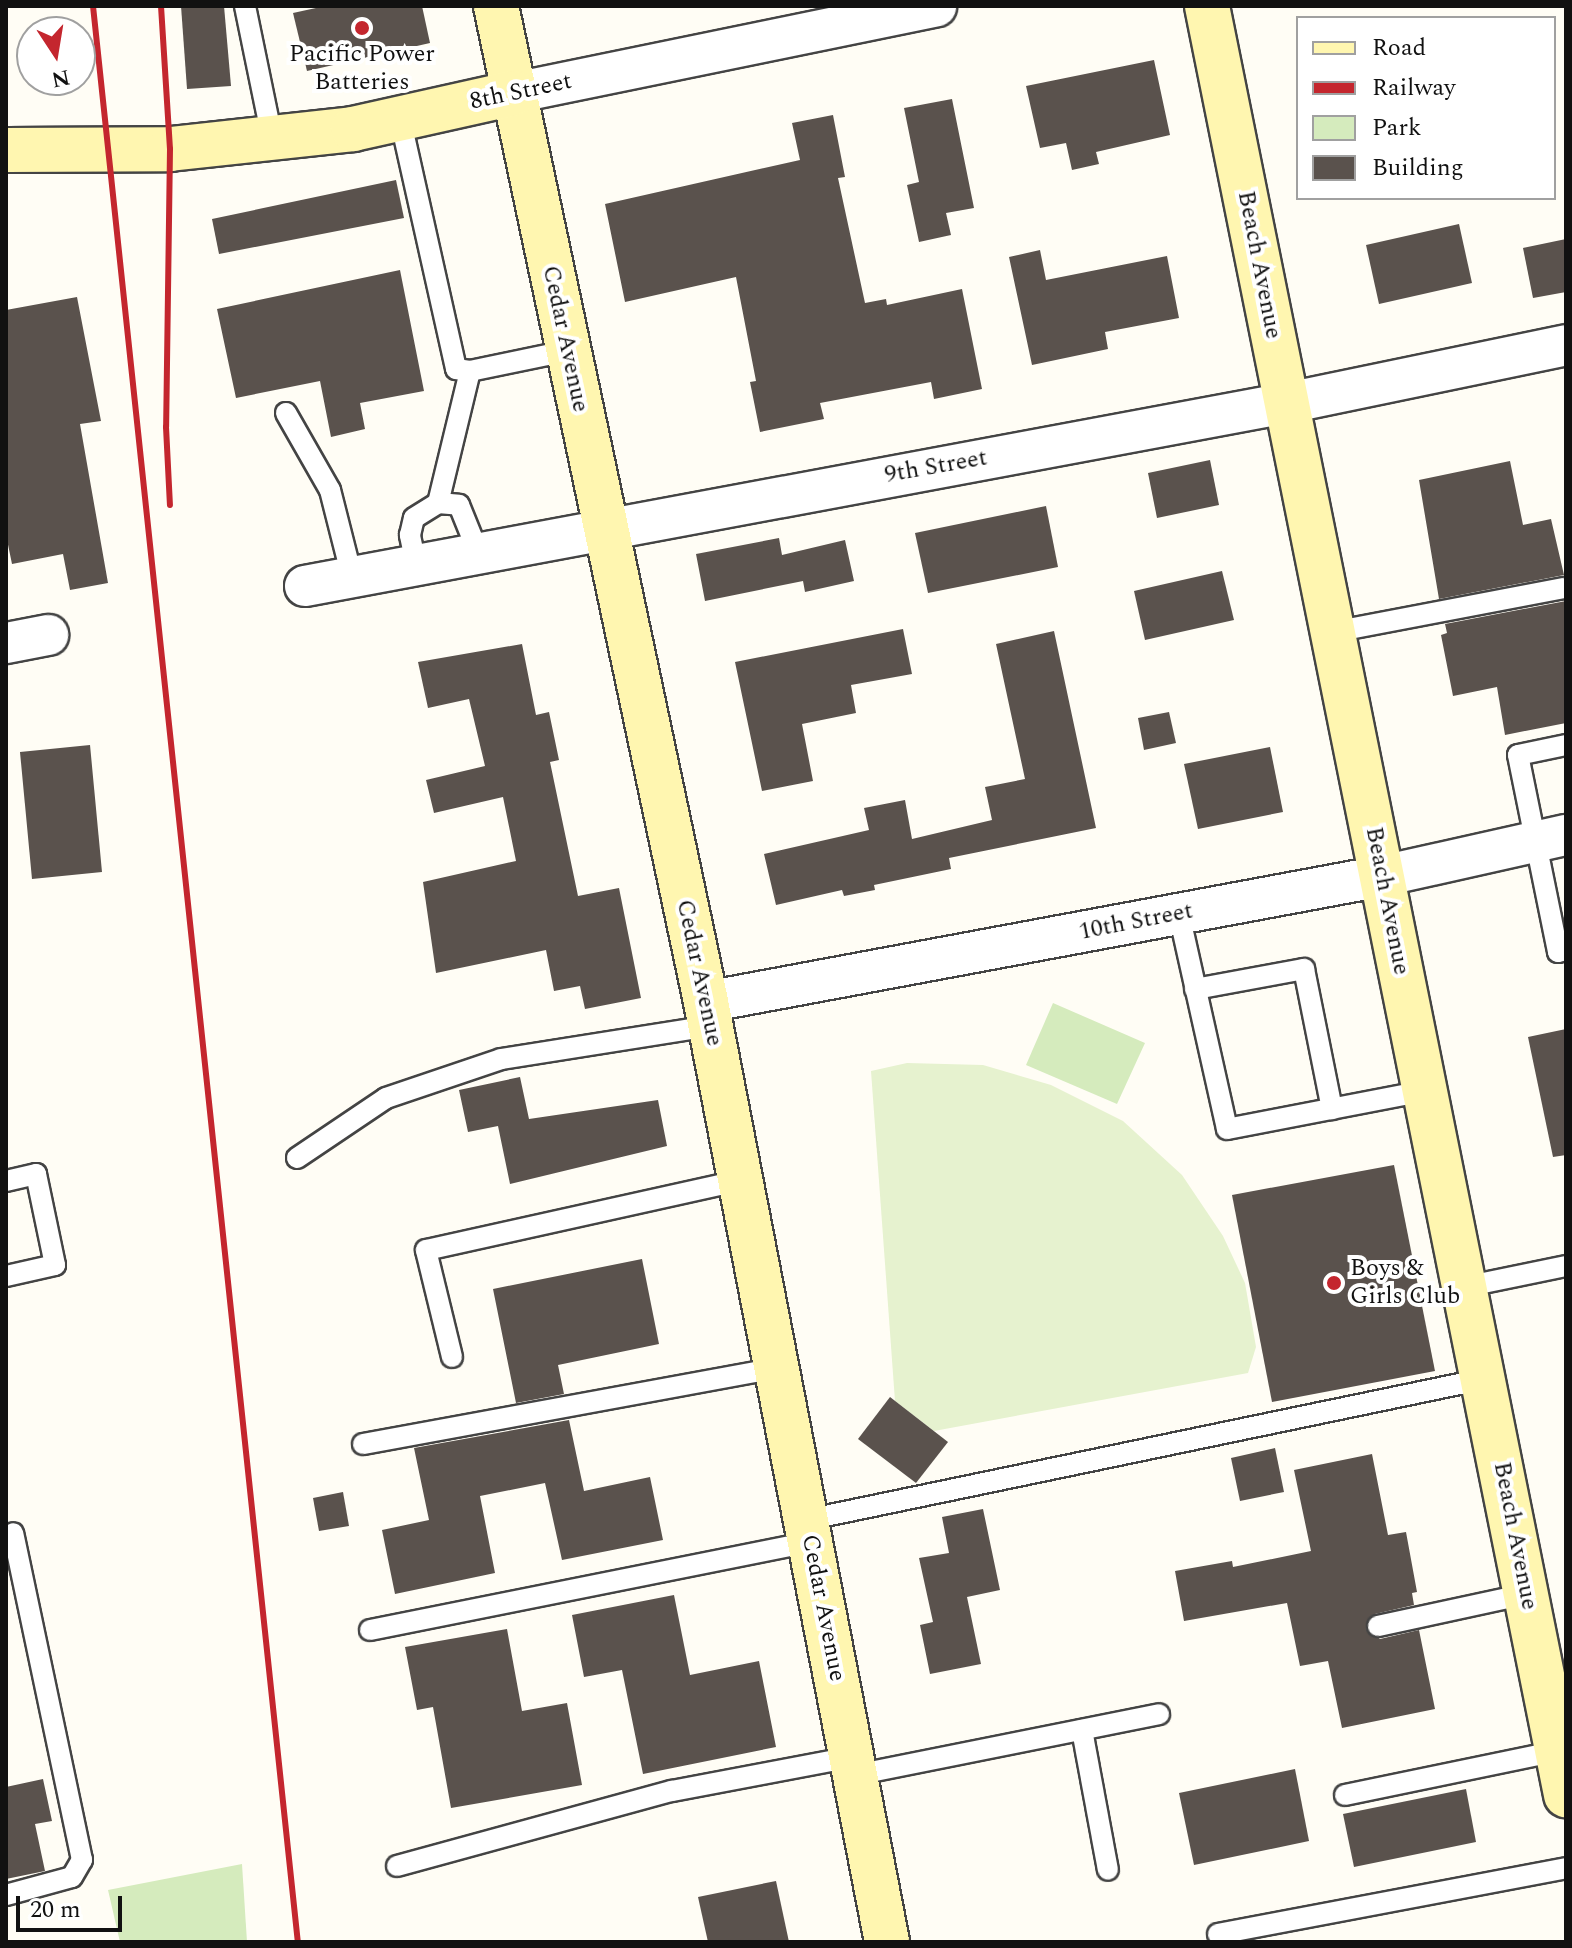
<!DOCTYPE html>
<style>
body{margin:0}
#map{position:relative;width:1572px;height:1948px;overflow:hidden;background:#fffdf5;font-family:Spectral,serif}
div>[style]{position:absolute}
.green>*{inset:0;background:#d5ebbd}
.pitch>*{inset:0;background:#e6f2cf}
.building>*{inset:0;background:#5a524d}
.roads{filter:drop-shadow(2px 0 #444) drop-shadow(-2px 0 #444) drop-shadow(0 2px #444) drop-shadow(0 -2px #444)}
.lane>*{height:20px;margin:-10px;padding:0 10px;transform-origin:10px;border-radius:10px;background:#fff}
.street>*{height:40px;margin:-20px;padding:0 20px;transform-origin:20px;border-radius:20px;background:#fff}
.secondary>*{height:44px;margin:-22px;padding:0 22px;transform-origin:22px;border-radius:22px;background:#fff6b0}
.rail>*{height:6px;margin:-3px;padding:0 3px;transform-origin:3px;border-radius:3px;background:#c4262e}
.dots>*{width:22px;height:22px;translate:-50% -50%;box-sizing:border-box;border:4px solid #fff;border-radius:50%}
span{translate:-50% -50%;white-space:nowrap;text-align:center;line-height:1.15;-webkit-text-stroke:8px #fff;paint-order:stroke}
.poi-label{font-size:24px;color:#111}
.left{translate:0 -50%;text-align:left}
.street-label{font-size:24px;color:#111}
.frame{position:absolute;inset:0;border:8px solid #111;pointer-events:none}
.legend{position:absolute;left:1296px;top:16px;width:260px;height:184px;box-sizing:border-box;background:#fff;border:2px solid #a0a0a0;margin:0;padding:10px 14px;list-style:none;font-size:24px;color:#111}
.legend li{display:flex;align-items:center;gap:16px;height:40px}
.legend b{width:40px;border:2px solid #a0a0a0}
.north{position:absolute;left:16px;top:16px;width:80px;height:80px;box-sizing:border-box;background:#fff;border:2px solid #a0a0a0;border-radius:50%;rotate:168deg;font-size:22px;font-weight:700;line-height:32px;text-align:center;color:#111}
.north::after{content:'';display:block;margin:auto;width:28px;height:36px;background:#c4262e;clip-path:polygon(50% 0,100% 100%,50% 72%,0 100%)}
.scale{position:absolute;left:16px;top:1896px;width:106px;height:36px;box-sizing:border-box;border:4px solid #111;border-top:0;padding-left:10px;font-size:24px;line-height:28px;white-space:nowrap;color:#111;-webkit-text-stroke:6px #fff;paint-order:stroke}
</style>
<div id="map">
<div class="green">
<div style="clip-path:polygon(1053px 1003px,1145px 1043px,1117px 1104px,1026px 1065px)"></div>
<div style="clip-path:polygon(242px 1864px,247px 1942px,120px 1942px,108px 1890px)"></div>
</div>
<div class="pitch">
<div style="clip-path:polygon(907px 1063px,983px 1065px,1051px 1085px,1123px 1121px,1182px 1175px,1223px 1236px,1245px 1283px,1256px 1347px,1248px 1373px,934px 1431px,895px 1401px,871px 1071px)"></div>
</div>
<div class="building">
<div style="clip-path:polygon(181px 6px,224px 6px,231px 86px,187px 89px)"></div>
<div style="clip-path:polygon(325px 6px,422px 6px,430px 43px,307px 71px,293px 13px)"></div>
<div style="clip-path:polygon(1154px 60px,1170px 135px,1096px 152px,1099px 164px,1072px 170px,1066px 143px,1040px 148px,1026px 86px)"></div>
<div style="clip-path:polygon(952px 99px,974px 208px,946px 213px,951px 235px,919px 242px,907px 185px,919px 182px,904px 108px)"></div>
<div style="clip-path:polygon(833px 115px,845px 177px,838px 178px,865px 303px,886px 299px,887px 305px,962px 289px,982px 389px,934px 399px,931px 382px,820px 403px,824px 419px,760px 432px,750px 382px,756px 381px,736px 277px,625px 302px,605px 204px,800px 160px,792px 123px)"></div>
<div style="clip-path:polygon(396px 180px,404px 218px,219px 254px,212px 219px)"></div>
<div style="clip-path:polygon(1459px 224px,1472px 283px,1379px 304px,1366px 245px)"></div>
<div style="clip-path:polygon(1566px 239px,1566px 292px,1533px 298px,1523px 248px)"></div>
<div style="clip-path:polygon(1040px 250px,1046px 280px,1167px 256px,1179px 318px,1105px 332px,1108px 349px,1032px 365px,1009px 257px)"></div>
<div style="clip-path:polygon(400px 270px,424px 391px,360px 403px,365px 429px,331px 437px,320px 381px,236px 398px,217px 309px)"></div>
<div style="clip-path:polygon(77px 297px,101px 421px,80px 424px,108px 583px,70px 590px,63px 554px,12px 564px,6px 535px,6px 310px)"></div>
<div style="clip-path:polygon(1210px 460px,1219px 505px,1157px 518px,1148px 473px)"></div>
<div style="clip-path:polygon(1510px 461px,1523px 525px,1551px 519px,1564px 575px,1439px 599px,1419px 480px)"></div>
<div style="clip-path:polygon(1046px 506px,1058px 567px,928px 593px,915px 533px)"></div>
<div style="clip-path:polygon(779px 538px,782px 555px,845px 540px,854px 581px,805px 592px,803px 581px,705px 601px,696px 554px)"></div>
<div style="clip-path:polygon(1222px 571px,1234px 620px,1145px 640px,1134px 591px)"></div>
<div style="clip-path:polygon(1566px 601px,1566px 723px,1505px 735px,1497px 687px,1453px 696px,1441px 635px,1447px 633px,1445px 624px)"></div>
<div style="clip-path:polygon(903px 629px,912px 674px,851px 685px,856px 713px,802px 724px,813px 781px,762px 791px,735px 662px)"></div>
<div style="clip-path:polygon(1054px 631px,1096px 828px,949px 858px,951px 869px,874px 885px,875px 890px,844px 896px,842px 890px,776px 905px,764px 854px,869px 830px,864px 808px,905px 800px,912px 839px,992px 820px,985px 787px,1025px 779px,996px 644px)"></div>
<div style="clip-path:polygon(522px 644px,536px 715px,549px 712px,559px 760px,550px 762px,578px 896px,619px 888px,641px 998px,585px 1009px,580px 986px,554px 991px,546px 950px,436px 973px,423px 882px,516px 861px,503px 797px,434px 813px,426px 780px,485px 766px,469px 699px,428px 708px,418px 662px)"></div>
<div style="clip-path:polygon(1169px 712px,1176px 743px,1144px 750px,1138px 718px)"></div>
<div style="clip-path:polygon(90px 745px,102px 872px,32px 879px,20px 752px)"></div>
<div style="clip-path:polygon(1270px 747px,1283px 812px,1198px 829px,1184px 764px)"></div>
<div style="clip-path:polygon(1566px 1029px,1566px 1155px,1553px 1157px,1528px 1037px)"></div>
<div style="clip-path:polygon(520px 1077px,529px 1119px,658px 1100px,667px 1146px,510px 1184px,498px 1126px,468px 1132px,459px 1090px)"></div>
<div style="clip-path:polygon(1394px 1165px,1435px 1371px,1272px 1402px,1232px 1195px)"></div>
<div style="clip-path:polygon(642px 1259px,659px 1344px,558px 1365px,564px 1394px,516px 1403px,493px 1289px)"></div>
<div style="clip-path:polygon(890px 1397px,948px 1442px,916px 1483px,858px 1439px)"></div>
<div style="clip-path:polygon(569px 1420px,584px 1491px,650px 1477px,663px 1540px,562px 1560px,545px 1483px,480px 1496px,495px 1573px,395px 1594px,382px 1530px,429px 1520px,414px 1448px)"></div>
<div style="clip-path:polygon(1275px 1448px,1284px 1492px,1240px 1501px,1231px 1458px)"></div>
<div style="clip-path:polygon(1372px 1454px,1388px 1535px,1406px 1532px,1417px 1592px,1412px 1593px,1414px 1605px,1375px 1614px,1366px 1629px,1380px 1639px,1419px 1630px,1435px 1709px,1342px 1728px,1328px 1661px,1300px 1666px,1287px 1603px,1184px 1621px,1175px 1571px,1232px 1561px,1233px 1567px,1311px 1551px,1294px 1470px)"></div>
<div style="clip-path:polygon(343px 1492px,349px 1526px,319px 1531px,313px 1498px)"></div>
<div style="clip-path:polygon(983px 1509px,1000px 1590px,967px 1597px,981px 1664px,930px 1674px,920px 1625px,933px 1622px,919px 1558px,949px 1553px,942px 1517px)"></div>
<div style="clip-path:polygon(674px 1595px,690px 1675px,759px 1661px,776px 1747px,643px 1774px,622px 1670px,584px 1677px,572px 1615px)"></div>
<div style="clip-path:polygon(507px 1629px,522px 1711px,567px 1703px,582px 1785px,451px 1808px,433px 1707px,417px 1710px,405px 1647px)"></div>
<div style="clip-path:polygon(1295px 1769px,1309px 1841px,1194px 1865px,1179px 1793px)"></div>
<div style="clip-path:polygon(43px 1779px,52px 1821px,35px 1824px,45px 1871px,6px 1879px,6px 1787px)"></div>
<div style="clip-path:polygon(1466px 1789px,1476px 1842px,1354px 1867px,1343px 1814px)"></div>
<div style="clip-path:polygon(776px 1881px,789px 1942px,708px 1942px,698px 1897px)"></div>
</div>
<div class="roads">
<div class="lane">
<div style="left:245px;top:6px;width:134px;rotate:78.4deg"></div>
<div style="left:400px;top:118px;width:257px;rotate:77.4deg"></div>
<div style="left:456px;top:369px;width:14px;rotate:8deg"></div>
<div style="left:470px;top:371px;width:99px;rotate:-11.7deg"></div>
<div style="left:470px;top:371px;width:136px;rotate:103.6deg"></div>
<div style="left:438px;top:503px;width:21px;rotate:5deg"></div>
<div style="left:459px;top:505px;width:51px;rotate:68deg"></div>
<div style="left:286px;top:413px;width:89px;rotate:60.3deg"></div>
<div style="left:330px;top:490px;width:90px;rotate:75.8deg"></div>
<div style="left:416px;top:564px;width:30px;rotate:-102deg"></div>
<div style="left:410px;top:535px;width:17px;rotate:-77deg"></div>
<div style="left:414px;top:518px;width:28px;rotate:-32deg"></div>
<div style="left:1333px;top:632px;width:235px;rotate:-10.8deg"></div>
<div style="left:1566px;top:745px;width:49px;rotate:168.2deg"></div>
<div style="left:1518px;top:755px;width:201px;rotate:78.5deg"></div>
<div style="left:1558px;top:952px;width:8px;rotate:-14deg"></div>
<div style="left:1179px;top:914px;width:220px;rotate:77.4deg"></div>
<div style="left:1227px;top:1129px;width:202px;rotate:-10.9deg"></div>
<div style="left:1195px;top:989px;width:111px;rotate:-10.4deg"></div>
<div style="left:1304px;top:969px;width:143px;rotate:78.7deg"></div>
<div style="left:297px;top:1158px;width:107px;rotate:-34deg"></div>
<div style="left:386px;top:1098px;width:121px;rotate:-18.7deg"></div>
<div style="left:501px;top:1059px;width:212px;rotate:-9deg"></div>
<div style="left:6px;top:1181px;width:31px;rotate:-13deg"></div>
<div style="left:36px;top:1174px;width:93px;rotate:78.2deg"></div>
<div style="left:55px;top:1265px;width:50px;rotate:167.3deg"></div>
<div style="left:1464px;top:1287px;width:104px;rotate:-11.6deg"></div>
<div style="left:452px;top:1357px;width:110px;rotate:-103.7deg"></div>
<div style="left:426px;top:1250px;width:323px;rotate:-12.5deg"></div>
<div style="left:363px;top:1444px;width:422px;rotate:-10.4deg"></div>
<div style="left:806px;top:1520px;width:692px;rotate:-11.76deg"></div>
<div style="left:1378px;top:1626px;width:151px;rotate:-12.2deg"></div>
<div style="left:370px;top:1630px;width:449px;rotate:-11.3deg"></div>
<div style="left:1082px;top:1730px;width:142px;rotate:79.5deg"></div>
<div style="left:855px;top:1775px;width:310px;rotate:-11.3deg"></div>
<div style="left:1345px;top:1795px;width:217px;rotate:-11.7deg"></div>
<div style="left:397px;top:1866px;width:285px;rotate:-15.3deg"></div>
<div style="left:672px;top:1791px;width:183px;rotate:-10.7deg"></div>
<div style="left:6px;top:1895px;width:68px;rotate:-15.3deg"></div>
<div style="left:72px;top:1877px;width:20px;rotate:-60deg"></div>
<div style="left:82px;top:1860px;width:334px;rotate:-101.9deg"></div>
<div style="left:1218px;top:1934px;width:354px;rotate:-10.7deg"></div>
</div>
<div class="street">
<div style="left:514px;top:93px;width:431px;rotate:-11.6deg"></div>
<div style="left:305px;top:586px;width:999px;rotate:-10.56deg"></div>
<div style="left:1287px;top:403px;width:285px;rotate:-11.7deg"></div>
<div style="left:6px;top:643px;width:43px;rotate:-10.8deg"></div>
<div style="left:706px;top:1002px;width:688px;rotate:-10.56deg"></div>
<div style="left:1382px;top:876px;width:189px;rotate:-12.6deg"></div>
</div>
<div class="secondary">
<div style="left:496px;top:6px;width:1018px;rotate:78.09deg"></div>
<div style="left:706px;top:1002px;width:957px;rotate:79.1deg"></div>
<div style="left:1207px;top:6px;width:1825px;rotate:78.65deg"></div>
<div style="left:6px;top:150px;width:164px;rotate:-0.3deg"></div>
<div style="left:170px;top:149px;width:184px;rotate:-6.2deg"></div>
<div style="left:353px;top:129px;width:165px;rotate:-12.6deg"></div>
</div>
</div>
<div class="rail">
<div style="left:93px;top:6px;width:1947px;rotate:83.96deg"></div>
<div style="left:161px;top:6px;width:143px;rotate:86.4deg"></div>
<div style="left:170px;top:149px;width:278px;rotate:90.8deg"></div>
<div style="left:166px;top:427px;width:78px;rotate:87.1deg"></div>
</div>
<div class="dots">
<div style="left:362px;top:28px;background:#c4262e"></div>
<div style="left:1334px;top:1283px;background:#c4262e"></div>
</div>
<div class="poi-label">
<span style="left:362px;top:69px">Pacific Power<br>Batteries</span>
<span class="left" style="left:1350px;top:1283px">Boys &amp;<br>Girls Club</span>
</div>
<div class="street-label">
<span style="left:521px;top:92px;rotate:-12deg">8th Street</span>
<span style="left:1259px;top:265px;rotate:79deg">Beach Avenue</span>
<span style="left:565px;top:339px;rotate:78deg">Cedar Avenue</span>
<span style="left:936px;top:467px;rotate:-10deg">9th Street</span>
<span style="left:1387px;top:901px;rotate:79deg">Beach Avenue</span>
<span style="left:1136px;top:922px;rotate:-11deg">10th Street</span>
<span style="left:699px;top:973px;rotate:78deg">Cedar Avenue</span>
<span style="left:1515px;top:1536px;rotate:79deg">Beach Avenue</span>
<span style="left:823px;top:1608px;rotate:79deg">Cedar Avenue</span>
</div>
<div class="frame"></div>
<ul class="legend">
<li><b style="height:10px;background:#fff6b0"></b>Road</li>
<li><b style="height:10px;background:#c4262e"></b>Railway</li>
<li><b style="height:22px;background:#d5ebbd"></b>Park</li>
<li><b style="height:22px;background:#5a524d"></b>Building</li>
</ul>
<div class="north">N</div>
<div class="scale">20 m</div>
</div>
